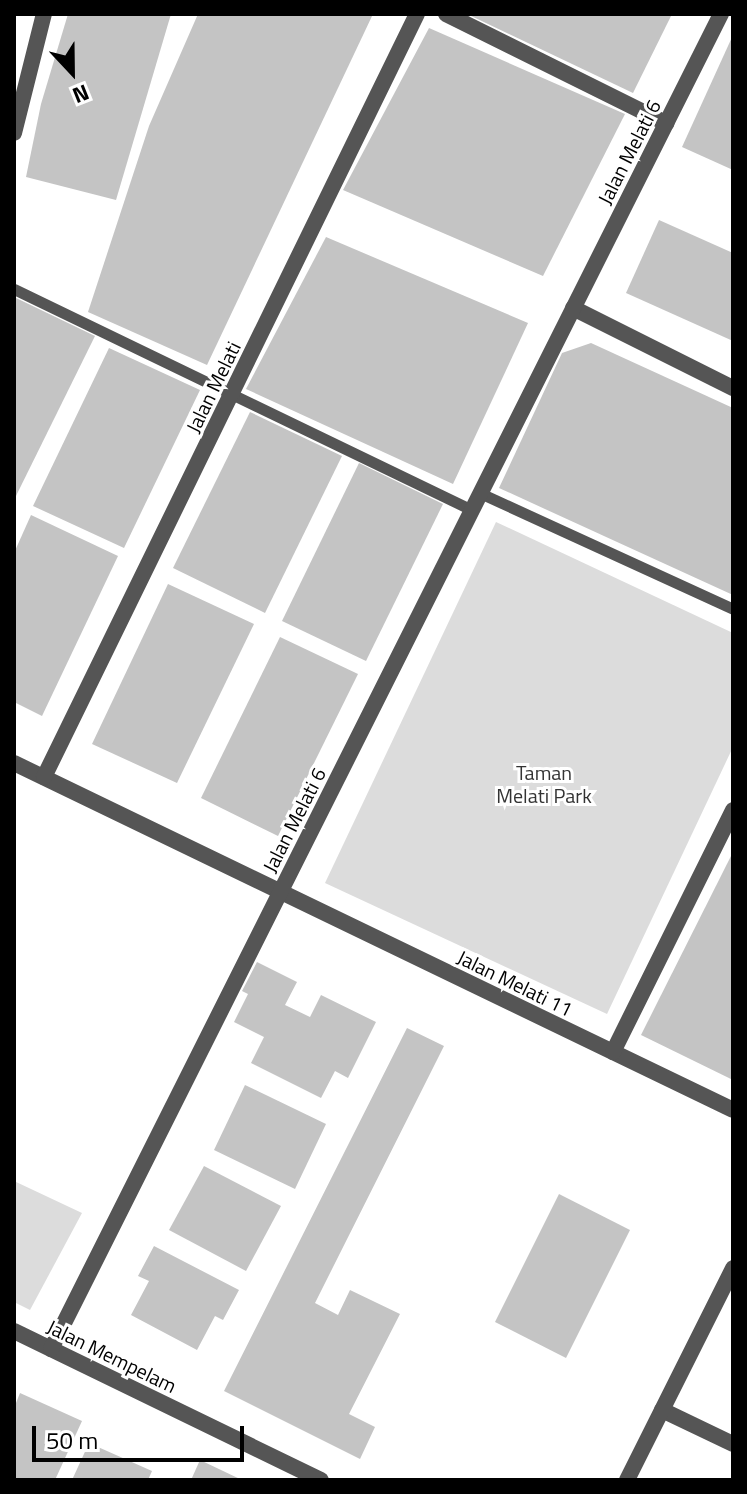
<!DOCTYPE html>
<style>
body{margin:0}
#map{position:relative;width:747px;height:1494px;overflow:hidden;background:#fff;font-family:"Titillium Web",sans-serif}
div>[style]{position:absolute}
.green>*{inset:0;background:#dcdcdc}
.building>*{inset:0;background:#c4c4c4}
.service>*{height:11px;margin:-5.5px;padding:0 5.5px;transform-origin:5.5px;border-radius:5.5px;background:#555}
.minor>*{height:16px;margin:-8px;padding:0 8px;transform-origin:8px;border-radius:8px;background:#555}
span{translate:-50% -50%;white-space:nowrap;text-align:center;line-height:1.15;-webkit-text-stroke:6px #fff;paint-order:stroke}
.street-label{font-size:20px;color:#000}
.park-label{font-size:20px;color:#333}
.frame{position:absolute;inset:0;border:16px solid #000;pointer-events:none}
.north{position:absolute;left:32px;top:32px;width:80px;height:80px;-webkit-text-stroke:6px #fff;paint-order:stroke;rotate:158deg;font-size:22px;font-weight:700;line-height:32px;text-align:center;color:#000}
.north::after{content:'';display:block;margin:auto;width:28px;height:36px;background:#000;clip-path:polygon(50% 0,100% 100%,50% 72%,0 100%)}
.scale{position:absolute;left:32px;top:1426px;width:212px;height:36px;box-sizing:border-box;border:4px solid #000;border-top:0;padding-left:10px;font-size:24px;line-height:28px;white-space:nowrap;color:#000;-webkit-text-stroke:6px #fff;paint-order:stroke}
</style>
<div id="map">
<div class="green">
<div style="clip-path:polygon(496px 522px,733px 633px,733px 747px,607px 1014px,325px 883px)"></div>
<div style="clip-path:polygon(14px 1181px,82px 1213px,30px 1310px,14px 1302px)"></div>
</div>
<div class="building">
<div style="clip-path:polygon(68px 14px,171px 14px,116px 200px,26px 177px,41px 104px)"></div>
<div style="clip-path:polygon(198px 14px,373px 14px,207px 365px,88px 312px,149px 126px)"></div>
<div style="clip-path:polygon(467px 14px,672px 14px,633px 93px)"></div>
<div style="clip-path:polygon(429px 28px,625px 114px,543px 276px,343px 190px)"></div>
<div style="clip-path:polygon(733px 35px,733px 170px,682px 147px)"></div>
<div style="clip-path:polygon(659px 220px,733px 253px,733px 341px,626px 293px)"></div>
<div style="clip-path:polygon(326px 237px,528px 323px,453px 484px,246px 389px)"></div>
<div style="clip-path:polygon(14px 297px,95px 336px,14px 500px)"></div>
<div style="clip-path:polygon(591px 343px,733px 408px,733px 595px,499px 488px,562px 353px)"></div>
<div style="clip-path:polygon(109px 348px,200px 390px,124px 548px,33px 506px)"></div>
<div style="clip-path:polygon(250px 412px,342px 456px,265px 613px,173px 568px)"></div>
<div style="clip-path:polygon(359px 463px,443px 504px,366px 661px,282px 621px)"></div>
<div style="clip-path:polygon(31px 515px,118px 556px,42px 716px,14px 702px,14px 553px)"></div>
<div style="clip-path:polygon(168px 584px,254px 624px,177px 783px,92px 744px)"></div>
<div style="clip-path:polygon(280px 637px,358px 674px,278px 836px,201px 798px)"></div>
<div style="clip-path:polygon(733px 852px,733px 1080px,641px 1035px)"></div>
<div style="clip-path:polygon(257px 962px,297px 982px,285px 1005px,310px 1017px,321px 995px,376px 1022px,348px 1078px,335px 1071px,321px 1098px,251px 1063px,264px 1037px,234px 1022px,248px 994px,242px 991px)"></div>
<div style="clip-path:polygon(407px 1028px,444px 1046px,315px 1303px,338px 1315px,350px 1290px,400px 1314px,349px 1414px,375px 1427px,360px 1459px,224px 1391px)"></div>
<div style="clip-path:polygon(245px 1085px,326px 1124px,295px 1189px,214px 1150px)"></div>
<div style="clip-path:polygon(204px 1166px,281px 1206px,246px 1271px,169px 1230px)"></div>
<div style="clip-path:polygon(559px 1194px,630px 1230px,566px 1358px,495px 1322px)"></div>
<div style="clip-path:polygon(154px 1246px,239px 1290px,223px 1320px,215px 1316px,197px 1350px,131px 1315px,149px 1281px,138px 1276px)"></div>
<div style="clip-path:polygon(20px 1393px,82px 1421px,55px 1480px,14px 1480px,14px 1408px)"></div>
<div style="clip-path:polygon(89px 1443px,152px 1471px,148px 1480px,72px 1480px)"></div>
<div style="clip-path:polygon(200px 1460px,242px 1480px,191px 1480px)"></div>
</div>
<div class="service">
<div style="left:14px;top:289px;width:509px;rotate:25.76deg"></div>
<div style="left:480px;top:493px;width:278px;rotate:24.6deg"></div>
</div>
<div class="minor">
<div style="left:446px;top:14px;width:246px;rotate:26.4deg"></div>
<div style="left:14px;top:133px;width:123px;rotate:-75.9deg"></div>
<div style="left:573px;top:308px;width:179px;rotate:26.6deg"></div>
<div style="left:14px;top:763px;width:798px;rotate:25.76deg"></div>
<div style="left:44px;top:777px;width:849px;rotate:-63.95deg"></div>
<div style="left:613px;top:1052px;width:270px;rotate:-63.6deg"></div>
<div style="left:14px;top:1331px;width:341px;rotate:25.9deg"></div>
<div style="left:51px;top:1349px;width:1494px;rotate:-63.35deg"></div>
<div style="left:662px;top:1410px;width:79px;rotate:25.6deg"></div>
<div style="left:627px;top:1480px;width:237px;rotate:-63.4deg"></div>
</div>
<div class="street-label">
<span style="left:629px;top:152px;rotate:-63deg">Jalan Melati 6</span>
<span style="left:213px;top:387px;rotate:-64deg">Jalan Melati</span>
<span style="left:294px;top:820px;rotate:-63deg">Jalan Melati 6</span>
<span style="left:515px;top:983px;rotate:26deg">Jalan Melati 11</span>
<span style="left:112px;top:1356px;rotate:26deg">Jalan Mempelam</span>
</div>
<div class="park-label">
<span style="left:544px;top:784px">Taman<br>Melati Park</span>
</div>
<div class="frame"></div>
<div class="north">N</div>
<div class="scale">50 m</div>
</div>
